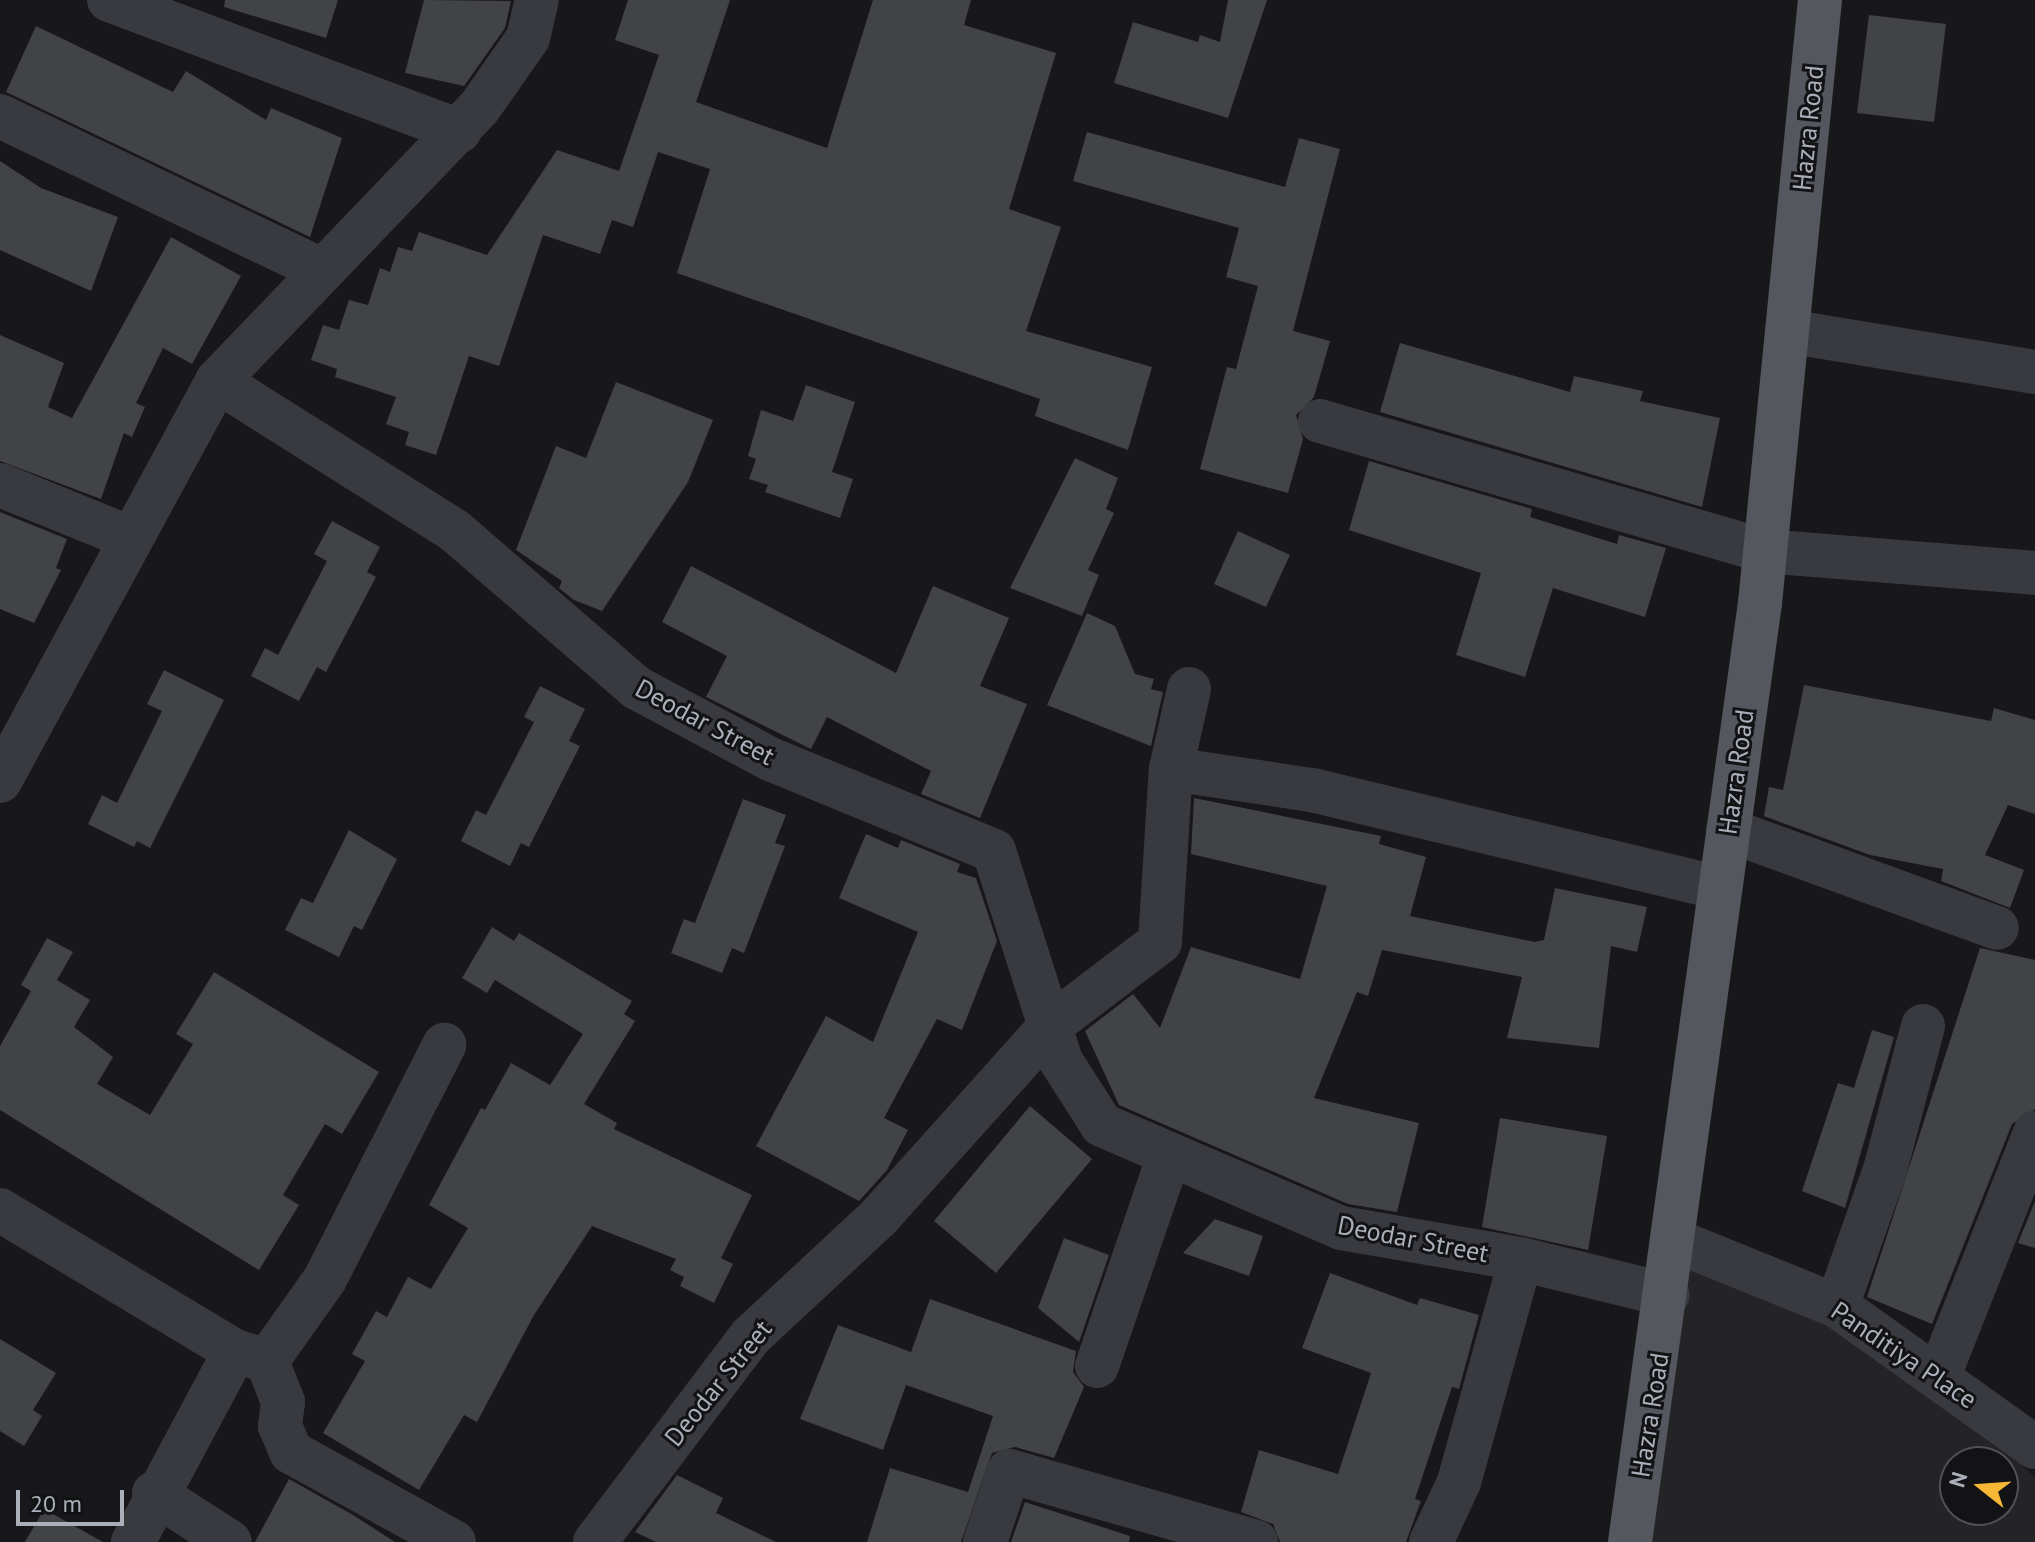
<!DOCTYPE html>
<style>
body{margin:0}
#map{position:relative;width:2035px;height:1542px;overflow:hidden;background:#18181a;font-family:"PT Sans",sans-serif}
div>[style]{position:absolute}
.built>*{inset:0;background:#242427}
.building>*{inset:0;background:#424347}
.minor>*{height:44px;margin:-22px;padding:0 22px;transform-origin:22px;border-radius:22px;background:#393a3f}
.major>*{height:44px;margin:-22px;padding:0 22px;transform-origin:22px;border-radius:22px;background:#55575e}
span{translate:-50% -50%;white-space:nowrap;text-align:center;line-height:1.15;-webkit-text-stroke:6px #131315;paint-order:stroke}
.street-label{font-size:26px;color:#aaafba}
.north{position:absolute;left:1939px;top:1446px;width:80px;height:80px;box-sizing:border-box;background:#131315;border:2px solid #4f5157;border-radius:50%;rotate:287deg;font-size:22px;font-weight:700;line-height:32px;text-align:center;color:#aaafba}
.north::after{content:'';display:block;margin:auto;width:28px;height:36px;background:#f6b834;clip-path:polygon(50% 0,100% 100%,50% 72%,0 100%)}
.scale{position:absolute;left:16px;top:1490px;width:108px;height:36px;box-sizing:border-box;border:4px solid #aaafba;border-top:0;padding-left:10px;font-size:24px;line-height:28px;white-space:nowrap;color:#aaafba;-webkit-text-stroke:6px #131315;paint-order:stroke}
</style>
<div id="map">
<div class="built">
<div style="clip-path:polygon(evenodd,1686px 1265px,1822px 1319px,2000px 1445px,2035px 1477px,2035px 1542px,1643px 1542px,1686px 1265px,1955px 1462px,2003px 1462px,2003px 1510px,1955px 1510px,1955px 1462px)"></div>
</div>
<div class="building">
<div style="clip-path:polygon(225px 0,338px 0,326px 38px,224px 7px)"></div>
<div style="clip-path:polygon(424px 0,511px 1px,505px 28px,464px 86px,405px 73px)"></div>
<div style="clip-path:polygon(628px 0,730px 0,696px 102px,827px 148px,873px 0,971px 0,964px 25px,1056px 53px,1009px 209px,1061px 227px,1026px 331px,1152px 367px,1128px 450px,1035px 416px,1040px 399px,677px 273px,710px 169px,658px 152px,633px 227px,612px 220px,600px 254px,543px 235px,499px 366px,469px 356px,436px 455px,405px 445px,409px 432px,386px 424px,396px 397px,335px 377px,337px 369px,311px 360px,323px 325px,339px 330px,349px 300px,368px 305px,380px 268px,390px 272px,398px 247px,412px 251px,419px 232px,487px 255px,557px 150px,619px 171px,659px 55px,615px 40px)"></div>
<div style="clip-path:polygon(1228px 0,1267px 0,1228px 118px,1114px 83px,1133px 22px,1198px 42px,1200px 35px,1220px 42px)"></div>
<div style="clip-path:polygon(1869px 15px,1946px 24px,1934px 122px,1857px 113px)"></div>
<div style="clip-path:polygon(36px 26px,173px 92px,186px 71px,266px 120px,271px 108px,342px 138px,310px 237px,6px 92px)"></div>
<div style="clip-path:polygon(1087px 132px,1285px 187px,1299px 138px,1340px 149px,1293px 331px,1330px 341px,1314px 397px,1296px 415px,1303px 439px,1288px 493px,1200px 469px,1227px 367px,1236px 369px,1258px 286px,1226px 277px,1239px 228px,1073px 181px)"></div>
<div style="clip-path:polygon(0 161px,41px 188px,118px 217px,91px 291px,0 250px)"></div>
<div style="clip-path:polygon(171px 237px,241px 276px,192px 364px,163px 348px,136px 403px,145px 407px,132px 437px,124px 433px,101px 499px,0 461px,0 335px,64px 363px,48px 407px,72px 418px)"></div>
<div style="clip-path:polygon(1400px 343px,1570px 392px,1574px 376px,1643px 391px,1640px 401px,1720px 418px,1702px 507px,1380px 412px)"></div>
<div style="clip-path:polygon(616px 382px,713px 420px,688px 482px,602px 611px,574px 600px,559px 588px,562px 581px,516px 550px,556px 446px,586px 458px)"></div>
<div style="clip-path:polygon(806px 385px,855px 402px,832px 472px,853px 479px,840px 518px,765px 492px,768px 485px,749px 479px,756px 459px,748px 456px,761px 410px,793px 421px)"></div>
<div style="clip-path:polygon(1075px 458px,1118px 478px,1106px 509px,1114px 513px,1088px 570px,1099px 575px,1082px 616px,1010px 588px)"></div>
<div style="clip-path:polygon(1369px 461px,1532px 509px,1530px 517px,1617px 544px,1619px 535px,1666px 548px,1645px 617px,1553px 588px,1525px 677px,1456px 655px,1481px 573px,1349px 530px)"></div>
<div style="clip-path:polygon(0 512px,67px 539px,56px 568px,61px 570px,34px 623px,0 609px)"></div>
<div style="clip-path:polygon(332px 521px,380px 547px,367px 572px,376px 577px,326px 672px,317px 667px,299px 701px,251px 676px,265px 648px,278px 655px,327px 561px,314px 554px)"></div>
<div style="clip-path:polygon(1238px 531px,1290px 555px,1266px 607px,1214px 584px)"></div>
<div style="clip-path:polygon(691px 566px,896px 673px,933px 586px,1009px 618px,980px 686px,1027px 704px,980px 818px,921px 794px,931px 771px,827px 717px,811px 749px,706px 697px,727px 656px,662px 622px)"></div>
<div style="clip-path:polygon(1087px 613px,1115px 626px,1135px 674px,1154px 679px,1151px 689px,1163px 692px,1151px 746px,1047px 705px)"></div>
<div style="clip-path:polygon(164px 670px,224px 700px,150px 848px,137px 841px,134px 847px,88px 824px,102px 795px,117px 803px,162px 711px,147px 704px)"></div>
<div style="clip-path:polygon(1804px 685px,1991px 721px,1994px 708px,2035px 720px,2035px 814px,2008px 805px,1985px 855px,2024px 870px,2010px 908px,1941px 881px,1943px 869px,1870px 855px,1764px 816px,1769px 787px,1783px 790px)"></div>
<div style="clip-path:polygon(540px 686px,585px 709px,569px 741px,580px 746px,529px 847px,521px 843px,510px 866px,461px 841px,476px 810px,486px 815px,534px 722px,524px 717px)"></div>
<div style="clip-path:polygon(1194px 798px,1381px 836px,1379px 844px,1426px 857px,1410px 916px,1535px 942px,1544px 940px,1555px 888px,1647px 907px,1637px 952px,1611px 946px,1599px 1048px,1507px 1038px,1522px 977px,1382px 950px,1368px 996px,1357px 992px,1314px 1098px,1419px 1123px,1397px 1212px,1348px 1204px,1119px 1105px,1085px 1031px,1133px 994px,1160px 1028px,1191px 947px,1300px 979px,1327px 886px,1191px 854px)"></div>
<div style="clip-path:polygon(743px 799px,786px 815px,775px 843px,785px 846px,744px 953px,732px 948px,722px 973px,671px 953px,684px 919px,695px 923px)"></div>
<div style="clip-path:polygon(349px 830px,397px 859px,362px 930px,354px 926px,339px 957px,285px 930px,301px 898px,313px 903px)"></div>
<div style="clip-path:polygon(866px 834px,898px 848px,901px 840px,960px 864px,957px 872px,976px 878px,997px 941px,962px 1030px,937px 1019px,884px 1118px,908px 1130px,887px 1170px,859px 1201px,756px 1146px,826px 1016px,873px 1042px,918px 932px,839px 898px)"></div>
<div style="clip-path:polygon(492px 927px,514px 941px,519px 933px,632px 1001px,624px 1014px,635px 1021px,584px 1104px,617px 1123px,614px 1129px,752px 1195px,721px 1258px,733px 1264px,714px 1303px,680px 1286px,684px 1277px,670px 1270px,676px 1259px,592px 1226px,534px 1315px,477px 1422px,464px 1415px,419px 1490px,323px 1433px,365px 1361px,352px 1354px,376px 1311px,387px 1317px,408px 1277px,431px 1289px,468px 1228px,429px 1205px,481px 1108px,485px 1110px,511px 1063px,550px 1085px,583px 1034px,495px 980px,487px 993px,462px 978px)"></div>
<div style="clip-path:polygon(47px 938px,73px 952px,57px 980px,90px 1000px,74px 1027px,113px 1057px,97px 1084px,150px 1115px,193px 1044px,176px 1034px,214px 972px,379px 1072px,342px 1134px,325px 1124px,283px 1195px,299px 1205px,259px 1270px,0 1110px,0 1046px,31px 991px,21px 985px)"></div>
<div style="clip-path:polygon(1980px 948px,2035px 960px,2035px 1109px,2012px 1124px,1932px 1324px,1867px 1297px)"></div>
<div style="clip-path:polygon(1872px 1030px,1894px 1037px,1845px 1208px,1802px 1191px,1838px 1083px,1854px 1088px)"></div>
<div style="clip-path:polygon(1030px 1106px,1092px 1159px,996px 1273px,934px 1221px)"></div>
<div style="clip-path:polygon(1500px 1118px,1607px 1136px,1588px 1250px,1482px 1227px)"></div>
<div style="clip-path:polygon(2035px 1201px,2035px 1248px,2018px 1243px)"></div>
<div style="clip-path:polygon(1215px 1219px,1263px 1236px,1249px 1276px,1183px 1253px)"></div>
<div style="clip-path:polygon(1064px 1238px,1109px 1255px,1079px 1342px,1038px 1308px)"></div>
<div style="clip-path:polygon(1330px 1273px,1417px 1305px,1420px 1298px,1479px 1315px,1459px 1389px,1452px 1387px,1415px 1499px,1421px 1501px,1406px 1542px,1280px 1542px,1273px 1524px,1241px 1512px,1259px 1450px,1338px 1474px,1371px 1373px,1302px 1348px)"></div>
<div style="clip-path:polygon(930px 1299px,1076px 1351px,1073px 1372px,1084px 1387px,1054px 1458px,1015px 1447px,992px 1453px,961px 1542px,867px 1542px,890px 1468px,968px 1492px,993px 1416px,906px 1385px,883px 1450px,800px 1419px,838px 1325px,911px 1352px)"></div>
<div style="clip-path:polygon(0 1339px,56px 1373px,33px 1410px,42px 1416px,24px 1446px,0 1431px)"></div>
<div style="clip-path:polygon(677px 1475px,723px 1498px,716px 1513px,776px 1542px,656px 1542px,635px 1532px)"></div>
<div style="clip-path:polygon(289px 1479px,353px 1515px,395px 1542px,255px 1542px)"></div>
<div style="clip-path:polygon(1025px 1502px,1130px 1536px,1129px 1542px,1011px 1542px)"></div>
<div style="clip-path:polygon(44px 1509px,103px 1542px,25px 1542px)"></div>
</div>
<div class="minor">
<div style="left:109px;top:0;width:374px;rotate:20.5deg"></div>
<div style="left:0;top:116px;width:358px;rotate:25.6deg"></div>
<div style="left:1787px;top:331px;width:251px;rotate:9.4deg"></div>
<div style="left:217px;top:381px;width:281px;rotate:32.2deg"></div>
<div style="left:455px;top:531px;width:240px;rotate:40.8deg"></div>
<div style="left:637px;top:688px;width:151px;rotate:28.1deg"></div>
<div style="left:770px;top:759px;width:242px;rotate:22.3deg"></div>
<div style="left:994px;top:851px;width:220px;rotate:72.3deg"></div>
<div style="left:1061px;top:1061px;width:76px;rotate:57.4deg"></div>
<div style="left:1102px;top:1125px;width:260px;rotate:23.3deg"></div>
<div style="left:1341px;top:1228px;width:183px;rotate:9.8deg"></div>
<div style="left:1521px;top:1259px;width:151px;rotate:13.8deg"></div>
<div style="left:1320px;top:421px;width:463px;rotate:16.3deg"></div>
<div style="left:1764px;top:551px;width:272px;rotate:4.6deg"></div>
<div style="left:0;top:485px;width:138px;rotate:22.1deg"></div>
<div style="left:1171px;top:769px;width:143px;rotate:8.5deg"></div>
<div style="left:1312px;top:790px;width:420px;rotate:13.5deg"></div>
<div style="left:0;top:781px;width:455px;rotate:-61.5deg"></div>
<div style="left:217px;top:381px;width:378px;rotate:-46.2deg"></div>
<div style="left:479px;top:108px;width:85px;rotate:-55deg"></div>
<div style="left:528px;top:38px;width:39px;rotate:-77deg"></div>
<div style="left:1728px;top:830px;width:286px;rotate:20deg"></div>
<div style="left:0;top:1210px;width:274px;rotate:31deg"></div>
<div style="left:235px;top:1351px;width:217px;rotate:118.1deg"></div>
<div style="left:1676px;top:1241px;width:174px;rotate:22deg"></div>
<div style="left:1837px;top:1306px;width:243px;rotate:35.5deg"></div>
<div style="left:1837px;top:1306px;width:144px;rotate:-70.6deg"></div>
<div style="left:1885px;top:1170px;width:149px;rotate:-75.2deg"></div>
<div style="left:235px;top:1351px;width:34px;rotate:17deg"></div>
<div style="left:267px;top:1361px;width:100px;rotate:-54.7deg"></div>
<div style="left:325px;top:1279px;width:263px;rotate:-63deg"></div>
<div style="left:267px;top:1361px;width:44px;rotate:68.7deg"></div>
<div style="left:283px;top:1402px;width:24px;rotate:97deg"></div>
<div style="left:280px;top:1426px;width:28px;rotate:67deg"></div>
<div style="left:291px;top:1452px;width:186px;rotate:28.9deg"></div>
<div style="left:1097px;top:1366px;width:219px;rotate:-71.1deg"></div>
<div style="left:1938px;top:1378px;width:264px;rotate:-68.4deg"></div>
<div style="left:154px;top:1493px;width:90px;rotate:32.8deg"></div>
<div style="left:595px;top:1542px;width:258px;rotate:-52.9deg"></div>
<div style="left:751px;top:1336px;width:173px;rotate:-42.9deg"></div>
<div style="left:878px;top:1218px;width:259px;rotate:-48.1deg"></div>
<div style="left:1051px;top:1025px;width:137px;rotate:-37.3deg"></div>
<div style="left:1160px;top:942px;width:173px;rotate:-86.4deg"></div>
<div style="left:1171px;top:769px;width:82px;rotate:-77.3deg"></div>
<div style="left:985px;top:1542px;width:75px;rotate:-71.3deg"></div>
<div style="left:1009px;top:1471px;width:257px;rotate:16deg"></div>
<div style="left:1431px;top:1542px;width:66px;rotate:-65deg"></div>
<div style="left:1459px;top:1482px;width:231px;rotate:-74.5deg"></div>
</div>
<div class="major">
<div style="left:1630px;top:1542px;width:948px;rotate:-82.12deg"></div>
<div style="left:1760px;top:603px;width:606px;rotate:-84.32deg"></div>
</div>
<div class="street-label">
<span style="left:1808px;top:128px;rotate:-84deg">Hazra Road</span>
<span style="left:705px;top:722px;rotate:28deg">Deodar Street</span>
<span style="left:1736px;top:772px;rotate:-82deg">Hazra Road</span>
<span style="left:1413px;top:1239px;rotate:11deg">Deodar Street</span>
<span style="left:1904px;top:1355px;rotate:34deg">Panditiya Place</span>
<span style="left:718px;top:1383px;rotate:-51deg">Deodar Street</span>
<span style="left:1650px;top:1415px;rotate:-81deg">Hazra Road</span>
</div>
<div class="north">N</div>
<div class="scale">20 m</div>
</div>
